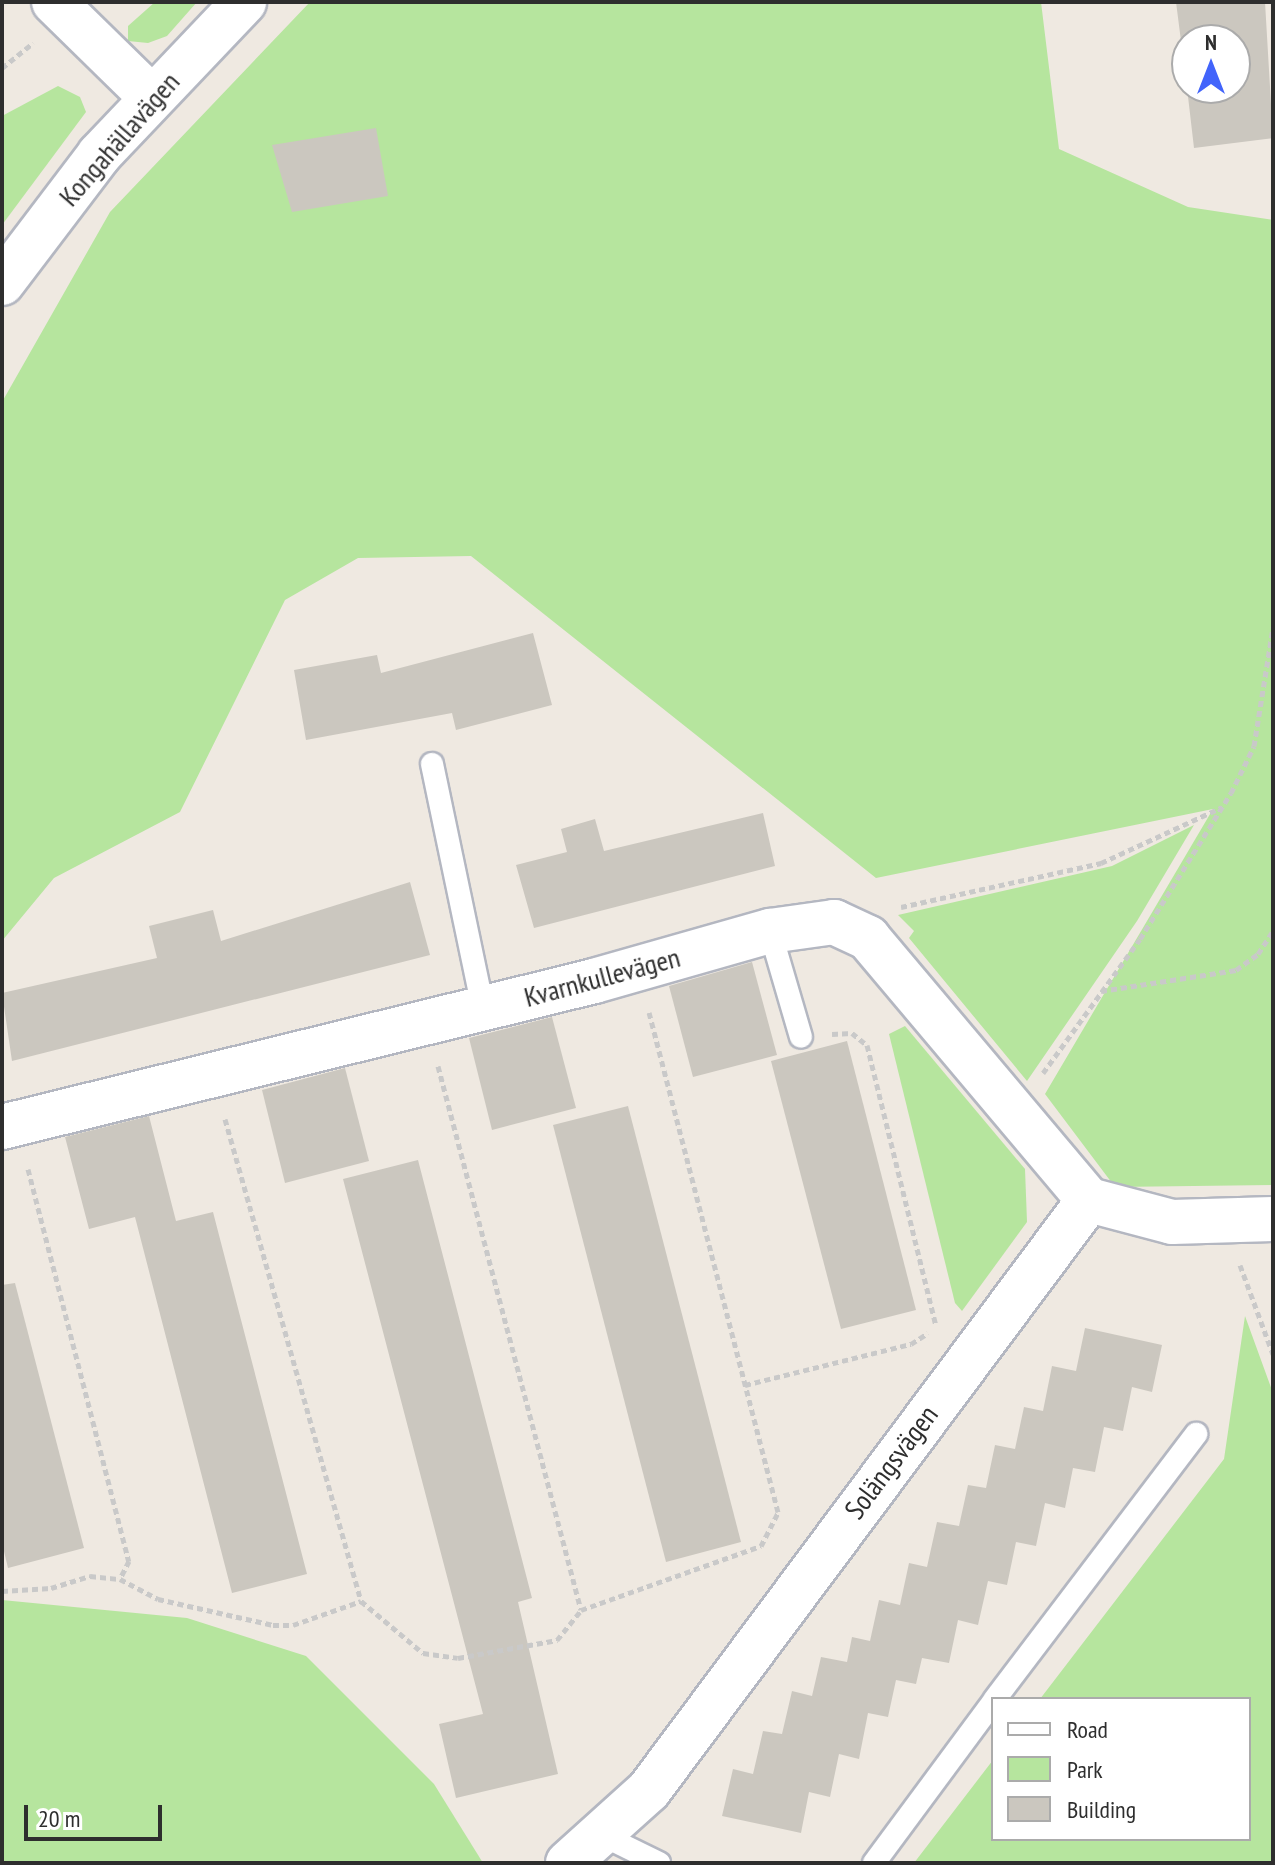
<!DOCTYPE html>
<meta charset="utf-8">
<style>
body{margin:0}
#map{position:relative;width:1275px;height:1865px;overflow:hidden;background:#efe9e1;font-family:"PT Sans Narrow",sans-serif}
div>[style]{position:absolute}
.green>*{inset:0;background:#b6e59e}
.building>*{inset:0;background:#cbc7bf}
.path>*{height:5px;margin-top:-2.5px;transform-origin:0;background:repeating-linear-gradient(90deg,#c9c9c9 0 6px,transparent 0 10px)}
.roads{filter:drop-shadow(2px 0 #b4b7c1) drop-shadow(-2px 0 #b4b7c1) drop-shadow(0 2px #b4b7c1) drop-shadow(0 -2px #b4b7c1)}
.service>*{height:22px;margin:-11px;padding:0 11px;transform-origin:11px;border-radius:11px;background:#fff}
.minor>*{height:44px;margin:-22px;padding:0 22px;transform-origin:22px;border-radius:22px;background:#fff}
.tertiary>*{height:44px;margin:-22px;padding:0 22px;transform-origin:22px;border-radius:22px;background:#fff}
span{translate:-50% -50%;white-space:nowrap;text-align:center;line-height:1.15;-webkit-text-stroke:6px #fff;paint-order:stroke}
.street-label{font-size:28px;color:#2e2e2e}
.frame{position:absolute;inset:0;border:4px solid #2e2e2e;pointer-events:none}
.legend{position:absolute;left:991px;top:1697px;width:260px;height:144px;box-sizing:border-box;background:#fff;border:2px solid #ababab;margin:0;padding:10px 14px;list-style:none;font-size:24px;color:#2e2e2e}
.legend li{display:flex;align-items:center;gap:16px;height:40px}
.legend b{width:40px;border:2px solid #ababab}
.north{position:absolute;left:1171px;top:24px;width:80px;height:80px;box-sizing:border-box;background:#fff;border:2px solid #ababab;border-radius:50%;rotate:0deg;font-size:22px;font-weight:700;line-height:32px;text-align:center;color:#2e2e2e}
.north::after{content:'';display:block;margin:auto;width:28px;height:36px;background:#4264fb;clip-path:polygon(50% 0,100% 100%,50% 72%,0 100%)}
.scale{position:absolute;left:24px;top:1805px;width:138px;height:36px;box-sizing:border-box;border:4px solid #2e2e2e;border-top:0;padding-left:10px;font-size:24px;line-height:28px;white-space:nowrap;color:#2e2e2e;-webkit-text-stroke:6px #fff;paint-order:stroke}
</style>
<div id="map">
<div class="green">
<div style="clip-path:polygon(155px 2px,197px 2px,167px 36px,148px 43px,128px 41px,128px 26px)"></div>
<div style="clip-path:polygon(310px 2px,1041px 2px,1059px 149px,1188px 207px,1273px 220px,1273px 1185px,1115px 1187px,1045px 1094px,1213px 809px,876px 878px,471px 556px,358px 558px,285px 600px,180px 812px,54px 878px,2px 941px,2px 402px,110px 212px)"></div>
<div style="clip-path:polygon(58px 86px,80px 97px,86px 112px,2px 225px,2px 116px)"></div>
<div style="clip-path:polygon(1194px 825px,1137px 921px,1027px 1081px,909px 938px,914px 931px,898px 915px,1112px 866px)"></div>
<div style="clip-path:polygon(905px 1026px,1025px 1169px,1027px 1222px,962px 1311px,955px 1303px,889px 1034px)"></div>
<div style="clip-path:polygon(1245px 1316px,1273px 1393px,1273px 1863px,914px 1863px,993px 1760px,993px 1839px,1249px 1839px,1249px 1699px,1040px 1699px,1224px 1459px)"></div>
<div style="clip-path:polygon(2px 1600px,187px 1618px,306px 1656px,434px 1784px,483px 1863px,2px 1863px)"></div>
</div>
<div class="building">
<div style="clip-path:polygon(1176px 2px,1265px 2px,1273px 138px,1194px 148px,1187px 88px,1235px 88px,1235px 40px,1187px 40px,1187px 88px)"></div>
<div style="clip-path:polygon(376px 128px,388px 196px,292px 212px,272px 145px)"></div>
<div style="clip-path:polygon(533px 633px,552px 705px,456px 730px,452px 713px,306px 740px,294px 670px,377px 655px,381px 673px)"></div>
<div style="clip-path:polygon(763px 813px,775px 866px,534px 928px,516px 865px,567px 852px,561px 829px,595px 819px,604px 851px)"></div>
<div style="clip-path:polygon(410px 882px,430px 955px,12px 1061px,2px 993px,157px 958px,149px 926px,213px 910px,221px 941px)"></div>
<div style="clip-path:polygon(752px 962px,777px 1055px,693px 1077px,669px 986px)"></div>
<div style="clip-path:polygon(552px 1017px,576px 1108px,492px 1130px,469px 1038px)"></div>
<div style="clip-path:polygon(847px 1041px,916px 1310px,841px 1329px,771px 1061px)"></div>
<div style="clip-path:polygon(345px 1068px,369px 1161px,285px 1183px,262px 1090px)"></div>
<div style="clip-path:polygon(628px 1106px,741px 1542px,666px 1562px,553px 1125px)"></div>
<div style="clip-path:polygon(149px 1116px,176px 1221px,213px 1212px,307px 1574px,232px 1593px,135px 1217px,89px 1229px,65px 1137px)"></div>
<div style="clip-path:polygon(418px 1160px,532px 1598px,518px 1602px,558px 1774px,456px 1798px,439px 1724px,483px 1714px,343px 1179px)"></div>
<div style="clip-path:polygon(15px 1283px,84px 1548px,8px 1568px,2px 1543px,2px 1285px)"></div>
<div style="clip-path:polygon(1085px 1328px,1162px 1345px,1152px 1392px,1132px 1387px,1123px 1431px,1104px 1427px,1095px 1472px,1073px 1468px,1065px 1508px,1045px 1503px,1036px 1546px,1016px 1542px,1007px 1585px,988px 1581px,978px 1625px,958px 1620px,949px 1663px,922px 1658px,916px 1684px,896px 1680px,888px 1717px,868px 1713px,859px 1759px,839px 1754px,830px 1797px,809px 1792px,801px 1833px,722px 1816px,733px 1769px,753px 1774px,763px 1731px,782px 1734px,792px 1691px,812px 1696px,821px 1657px,847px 1662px,852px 1637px,870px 1641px,879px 1600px,900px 1605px,909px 1563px,927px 1567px,937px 1522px,959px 1526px,968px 1485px,986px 1488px,995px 1445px,1015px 1449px,1024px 1407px,1043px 1411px,1052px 1366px,1076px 1371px)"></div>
</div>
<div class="path">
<div style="left:2px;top:68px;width:40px;rotate:-39deg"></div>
<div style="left:901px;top:907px;width:205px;rotate:-12.4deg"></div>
<div style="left:1101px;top:863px;width:133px;rotate:-24.8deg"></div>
<div style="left:1101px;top:991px;width:137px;rotate:-8.8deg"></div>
<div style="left:1236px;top:970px;width:27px;rotate:-36deg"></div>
<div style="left:1258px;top:954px;width:27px;rotate:-57deg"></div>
<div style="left:832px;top:1034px;width:20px;rotate:-3deg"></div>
<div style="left:852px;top:1033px;width:19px;rotate:39deg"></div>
<div style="left:867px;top:1045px;width:289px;rotate:76.2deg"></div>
<div style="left:438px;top:1066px;width:562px;rotate:75.27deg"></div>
<div style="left:1043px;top:1073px;width:165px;rotate:-54.1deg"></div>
<div style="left:1140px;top:939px;width:172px;rotate:-58.1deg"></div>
<div style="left:1231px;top:793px;width:52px;rotate:-63.9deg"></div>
<div style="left:1254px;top:746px;width:121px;rotate:-80.9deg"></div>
<div style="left:225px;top:1119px;width:501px;rotate:74.24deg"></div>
<div style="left:28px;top:1169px;width:405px;rotate:75.6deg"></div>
<div style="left:129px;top:1561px;width:20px;rotate:117deg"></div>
<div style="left:1240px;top:1265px;width:95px;rotate:69.7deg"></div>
<div style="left:745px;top:1385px;width:171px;rotate:-13.9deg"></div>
<div style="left:911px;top:1344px;width:20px;rotate:-33deg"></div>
<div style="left:2px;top:1591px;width:49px;rotate:-3.5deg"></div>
<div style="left:51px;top:1588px;width:41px;rotate:-17.1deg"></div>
<div style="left:90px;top:1576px;width:30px;rotate:6deg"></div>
<div style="left:120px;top:1579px;width:43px;rotate:27.8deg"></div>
<div style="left:158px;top:1599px;width:118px;rotate:12.7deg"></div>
<div style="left:273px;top:1625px;width:20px"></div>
<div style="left:293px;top:1625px;width:72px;rotate:-19.4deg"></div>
<div style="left:361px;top:1601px;width:81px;rotate:40deg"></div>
<div style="left:423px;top:1653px;width:35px;rotate:8deg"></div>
<div style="left:458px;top:1658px;width:101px;rotate:-10.3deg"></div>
<div style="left:557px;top:1640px;width:38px;rotate:-51deg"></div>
<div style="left:581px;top:1610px;width:191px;rotate:-19.6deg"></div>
<div style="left:761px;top:1546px;width:38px;rotate:-63deg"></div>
<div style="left:778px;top:1512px;width:516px;rotate:-104.47deg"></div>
</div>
<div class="roads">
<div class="service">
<div style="left:432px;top:764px;width:249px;rotate:78.2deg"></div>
<div style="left:770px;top:931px;width:110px;rotate:73.7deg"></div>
<div style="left:995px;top:1699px;width:333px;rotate:-52.8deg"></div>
<div style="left:600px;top:1834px;width:66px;rotate:26.2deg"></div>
<div style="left:874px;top:1863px;width:200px;rotate:-53.5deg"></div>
</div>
<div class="minor">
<div style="left:54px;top:2px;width:136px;rotate:44.4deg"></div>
<div style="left:2px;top:1127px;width:610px;rotate:-13.85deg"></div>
<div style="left:594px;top:981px;width:183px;rotate:-15.9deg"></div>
<div style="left:770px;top:931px;width:65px;rotate:-8deg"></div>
<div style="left:834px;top:922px;width:38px;rotate:25deg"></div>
<div style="left:868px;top:938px;width:343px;rotate:49.9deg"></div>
<div style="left:1089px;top:1200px;width:86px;rotate:14.8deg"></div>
<div style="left:1172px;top:1222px;width:101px;rotate:-1.7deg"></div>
<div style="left:568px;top:1863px;width:109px;rotate:-42deg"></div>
<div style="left:649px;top:1790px;width:736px;rotate:-53.29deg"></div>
</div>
<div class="tertiary">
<div style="left:2px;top:283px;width:161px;rotate:-52.8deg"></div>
<div style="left:99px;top:155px;width:211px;rotate:-46.5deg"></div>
</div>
</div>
<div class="street-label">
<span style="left:119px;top:139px;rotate:-49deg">Kongahällavägen</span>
<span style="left:602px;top:977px;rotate:-15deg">Kvarnkullevägen</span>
<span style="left:891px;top:1462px;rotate:-53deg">Solängsvägen</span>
</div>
<div class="frame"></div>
<ul class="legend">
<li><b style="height:10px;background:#fff"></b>Road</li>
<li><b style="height:22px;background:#b6e59e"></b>Park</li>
<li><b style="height:22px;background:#cbc7bf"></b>Building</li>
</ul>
<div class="north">N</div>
<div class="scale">20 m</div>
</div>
